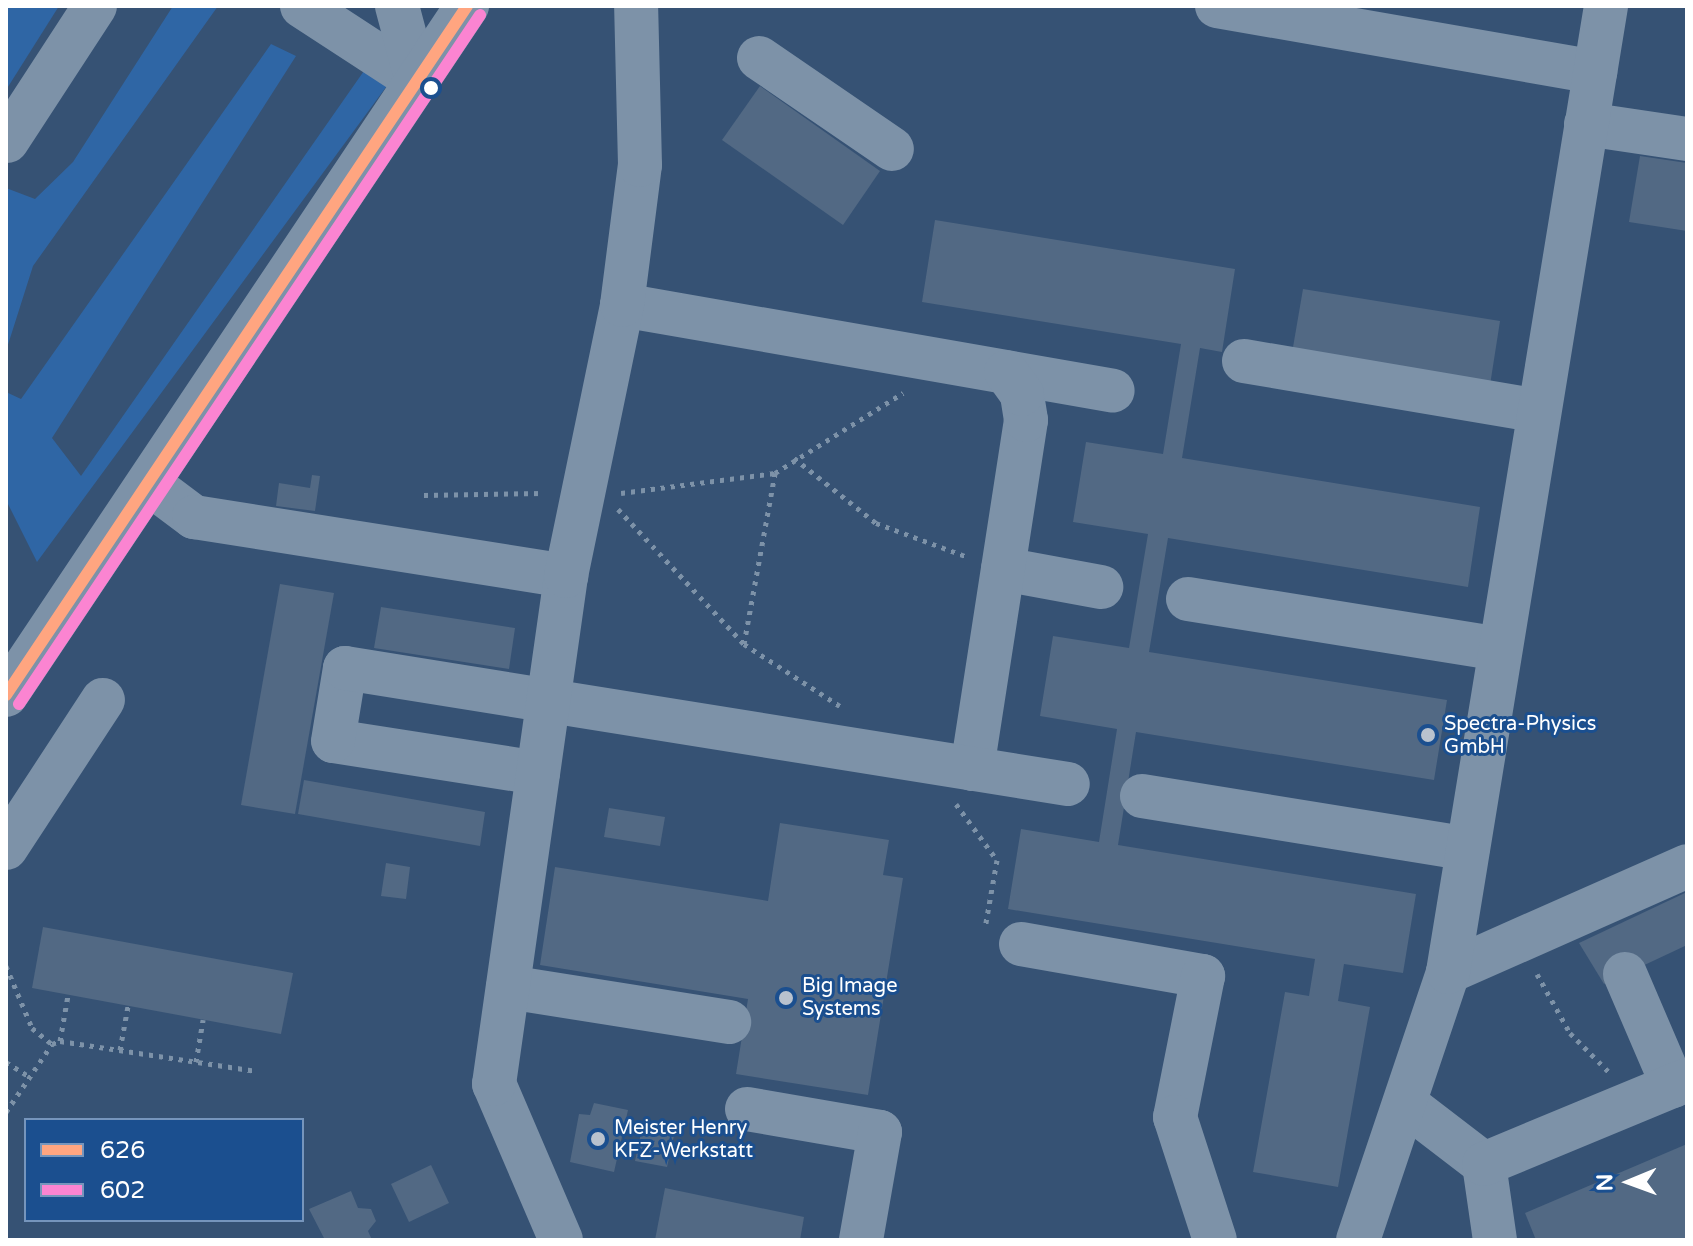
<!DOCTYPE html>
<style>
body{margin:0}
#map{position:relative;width:1693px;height:1246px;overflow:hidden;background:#365274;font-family:"Varela Round",sans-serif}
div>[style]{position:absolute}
.green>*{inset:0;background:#2f66a5}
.building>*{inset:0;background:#526984}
.path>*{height:5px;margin-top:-2.5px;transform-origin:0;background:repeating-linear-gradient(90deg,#7d92a8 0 4px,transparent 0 10px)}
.minor>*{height:44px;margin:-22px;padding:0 22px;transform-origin:22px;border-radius:22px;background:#7d92a8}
.bus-1>*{height:12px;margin:-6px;padding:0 6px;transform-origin:6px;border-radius:6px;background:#ffa580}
.bus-2>*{height:12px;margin:-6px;padding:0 6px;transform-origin:6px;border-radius:6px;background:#fb84d1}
.dots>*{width:22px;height:22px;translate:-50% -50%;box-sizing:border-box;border:4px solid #1b4f8f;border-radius:50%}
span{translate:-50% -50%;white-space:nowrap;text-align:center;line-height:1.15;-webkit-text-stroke:6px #1b4f8f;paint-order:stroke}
.poi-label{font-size:20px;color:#fff}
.left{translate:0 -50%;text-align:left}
.frame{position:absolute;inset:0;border:8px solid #fff;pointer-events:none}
.legend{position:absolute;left:24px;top:1118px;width:280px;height:104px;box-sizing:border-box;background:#1b4f8f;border:2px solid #7695bc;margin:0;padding:10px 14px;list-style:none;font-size:24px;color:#fff}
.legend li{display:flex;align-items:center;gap:16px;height:40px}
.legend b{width:40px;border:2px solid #7695bc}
.north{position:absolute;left:1589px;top:1142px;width:80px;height:80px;-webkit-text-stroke:6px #1b4f8f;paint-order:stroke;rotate:269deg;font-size:22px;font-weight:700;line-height:32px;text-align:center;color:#fff}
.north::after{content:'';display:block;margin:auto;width:28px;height:36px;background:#fff;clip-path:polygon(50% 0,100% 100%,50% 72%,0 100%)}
</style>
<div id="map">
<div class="green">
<div style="clip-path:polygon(6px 6px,59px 6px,6px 90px)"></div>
<div style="clip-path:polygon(173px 6px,218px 6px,33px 266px,6px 351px,6px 188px,35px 199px,73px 162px)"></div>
<div style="clip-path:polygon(271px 44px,296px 56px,52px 438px,81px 476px,366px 68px,389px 83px,37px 562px,6px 500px,6px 392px,21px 399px)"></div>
</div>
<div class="building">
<div style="clip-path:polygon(760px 86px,880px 171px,843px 225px,722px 140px)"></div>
<div style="clip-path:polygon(1640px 156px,1687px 163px,1687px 231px,1629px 222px)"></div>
<div style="clip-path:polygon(935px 220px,1235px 269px,1222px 352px,1200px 348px,1182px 458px,1480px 507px,1468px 587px,1168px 538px,1149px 652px,1447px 700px,1434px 780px,1136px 732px,1118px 845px,1416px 894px,1403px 973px,1344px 964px,1338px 1001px,1370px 1007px,1338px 1187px,1253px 1172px,1285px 992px,1309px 996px,1315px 959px,1008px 909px,1021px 829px,1099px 842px,1117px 729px,1040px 716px,1053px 636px,1129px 648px,1148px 534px,1073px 522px,1086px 442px,1163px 454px,1181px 344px,922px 302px)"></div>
<div style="clip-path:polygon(1303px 289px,1500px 321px,1490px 385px,1292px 353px)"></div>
<div style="clip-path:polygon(312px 475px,320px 476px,315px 511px,276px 506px,279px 483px,310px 488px)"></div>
<div style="clip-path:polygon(280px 584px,334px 593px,295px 814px,241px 805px)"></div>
<div style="clip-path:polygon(381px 607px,515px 628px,509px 669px,374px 648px)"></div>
<div style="clip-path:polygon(304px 780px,485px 812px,480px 846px,298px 814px)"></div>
<div style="clip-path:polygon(609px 808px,665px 817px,660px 846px,604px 837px)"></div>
<div style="clip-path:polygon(780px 823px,889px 840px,883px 875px,903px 878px,868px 1095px,736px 1074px,748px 999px,540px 965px,555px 867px,768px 901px)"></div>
<div style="clip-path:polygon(386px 863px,410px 867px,406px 899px,381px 896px)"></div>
<div style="clip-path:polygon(1687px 892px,1687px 945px,1604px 984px,1579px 943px)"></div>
<div style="clip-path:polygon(43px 927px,293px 973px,281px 1034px,32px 988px)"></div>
<div style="clip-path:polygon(594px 1103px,628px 1110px,614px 1172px,570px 1162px,579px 1114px,590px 1115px)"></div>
<div style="clip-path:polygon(643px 1124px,675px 1131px,667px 1167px,635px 1161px)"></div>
<div style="clip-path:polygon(1687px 1144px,1687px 1240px,1536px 1240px,1525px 1213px)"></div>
<div style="clip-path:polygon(431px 1165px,449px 1203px,409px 1222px,391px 1184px)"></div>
<div style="clip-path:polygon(665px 1188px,804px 1217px,800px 1240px,655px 1240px)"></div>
<div style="clip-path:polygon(351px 1191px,358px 1208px,371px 1209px,376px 1221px,368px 1231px,372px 1240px,325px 1240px,309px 1209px)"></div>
</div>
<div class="path">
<div style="left:794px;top:458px;width:105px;rotate:38.4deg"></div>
<div style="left:876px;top:523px;width:98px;rotate:20.3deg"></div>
<div style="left:621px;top:493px;width:155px;rotate:-7.4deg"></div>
<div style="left:424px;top:495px;width:120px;rotate:-1deg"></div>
<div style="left:618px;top:509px;width:185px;rotate:47deg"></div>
<div style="left:744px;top:644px;width:174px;rotate:-79.7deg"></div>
<div style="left:775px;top:473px;width:151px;rotate:-32deg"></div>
<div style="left:744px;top:644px;width:114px;rotate:32.9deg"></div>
<div style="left:956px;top:804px;width:69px;rotate:53.8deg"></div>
<div style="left:997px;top:860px;width:69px;rotate:100deg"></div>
<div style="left:6px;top:966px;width:67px;rotate:67.2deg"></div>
<div style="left:32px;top:1028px;width:26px;rotate:39deg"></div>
<div style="left:1537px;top:974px;width:68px;rotate:60.8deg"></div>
<div style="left:1570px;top:1033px;width:54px;rotate:45deg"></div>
<div style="left:60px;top:1041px;width:47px;rotate:-80.1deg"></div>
<div style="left:120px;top:1050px;width:45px;rotate:-79.7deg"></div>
<div style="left:6px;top:1062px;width:28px;rotate:32deg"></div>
<div style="left:196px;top:1062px;width:43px;rotate:-80.5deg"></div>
<div style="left:6px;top:1112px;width:82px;rotate:-55.9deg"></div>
<div style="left:52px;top:1044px;width:9px;rotate:-21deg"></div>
<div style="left:60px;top:1041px;width:197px;rotate:8.7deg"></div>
</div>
<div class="minor">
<div style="left:302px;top:6px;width:137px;rotate:33.1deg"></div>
<div style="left:397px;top:6px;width:78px;rotate:75.1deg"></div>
<div style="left:1217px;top:6px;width:384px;rotate:9.9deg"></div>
<div style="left:759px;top:58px;width:161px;rotate:34.4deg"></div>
<div style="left:1586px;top:124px;width:102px;rotate:8.4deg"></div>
<div style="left:7px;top:141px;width:161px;rotate:-56.9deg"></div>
<div style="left:622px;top:305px;width:498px;rotate:9.9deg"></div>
<div style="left:1244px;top:361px;width:299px;rotate:9.6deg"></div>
<div style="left:151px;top:485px;width:54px;rotate:36.7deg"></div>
<div style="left:194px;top:517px;width:377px;rotate:9deg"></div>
<div style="left:1003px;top:569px;width:100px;rotate:10.4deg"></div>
<div style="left:1188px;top:599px;width:316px;rotate:9.1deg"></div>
<div style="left:6px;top:695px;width:829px;rotate:-56.21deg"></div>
<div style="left:972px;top:769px;width:353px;rotate:-81.2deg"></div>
<div style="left:1026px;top:420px;width:26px;rotate:-99deg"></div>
<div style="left:1022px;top:394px;width:27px;rotate:-126deg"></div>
<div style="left:538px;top:773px;width:207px;rotate:-171.1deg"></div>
<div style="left:333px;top:741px;width:74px;rotate:-80.7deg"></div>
<div style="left:345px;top:668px;width:732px;rotate:9.12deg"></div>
<div style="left:1142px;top:796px;width:330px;rotate:9.2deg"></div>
<div style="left:6px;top:848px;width:177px;rotate:-56.8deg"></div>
<div style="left:1021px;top:944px;width:185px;rotate:10deg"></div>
<div style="left:1203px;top:976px;width:144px;rotate:101.2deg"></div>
<div style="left:1175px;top:1117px;width:129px;rotate:72deg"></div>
<div style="left:1448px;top:972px;width:261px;rotate:-23.9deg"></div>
<div style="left:1625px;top:974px;width:122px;rotate:66.8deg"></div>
<div style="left:508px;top:987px;width:224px;rotate:9deg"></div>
<div style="left:1407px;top:1105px;width:97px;rotate:37.5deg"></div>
<div style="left:1484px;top:1164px;width:77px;rotate:81.8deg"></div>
<div style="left:747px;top:1109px;width:135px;rotate:9.8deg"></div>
<div style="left:880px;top:1132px;width:110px;rotate:100deg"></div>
<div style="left:1484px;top:1164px;width:220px;rotate:-22.5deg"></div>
<div style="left:561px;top:1240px;width:170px;rotate:-113.2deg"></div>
<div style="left:494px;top:1084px;width:513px;rotate:-81.93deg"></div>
<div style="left:566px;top:576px;width:277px;rotate:-78.3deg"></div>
<div style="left:622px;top:305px;width:141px;rotate:-82.7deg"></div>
<div style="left:640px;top:165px;width:159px;rotate:-91.4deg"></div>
<div style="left:1358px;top:1240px;width:283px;rotate:-71.4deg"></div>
<div style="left:1448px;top:972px;width:979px;rotate:-80.71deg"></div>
</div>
<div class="bus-1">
<div style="left:6px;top:695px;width:829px;rotate:-56.21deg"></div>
</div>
<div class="bus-2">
<div style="left:19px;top:704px;width:829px;rotate:-56.21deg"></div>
</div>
<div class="dots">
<div style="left:431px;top:88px;background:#fff"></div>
<div style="left:1428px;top:735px;background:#b9c2ce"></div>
<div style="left:786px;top:998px;background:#b9c2ce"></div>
<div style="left:598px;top:1139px;background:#b9c2ce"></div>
</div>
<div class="poi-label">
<span class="left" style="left:1444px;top:736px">Spectra-Physics<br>GmbH</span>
<span class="left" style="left:802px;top:998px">Big Image<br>Systems</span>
<span class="left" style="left:614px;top:1140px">Meister Henry<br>KFZ-Werkstatt</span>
</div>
<div class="frame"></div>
<ul class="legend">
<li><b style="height:10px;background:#ffa580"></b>626</li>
<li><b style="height:10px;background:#fb84d1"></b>602</li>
</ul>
<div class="north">N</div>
</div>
